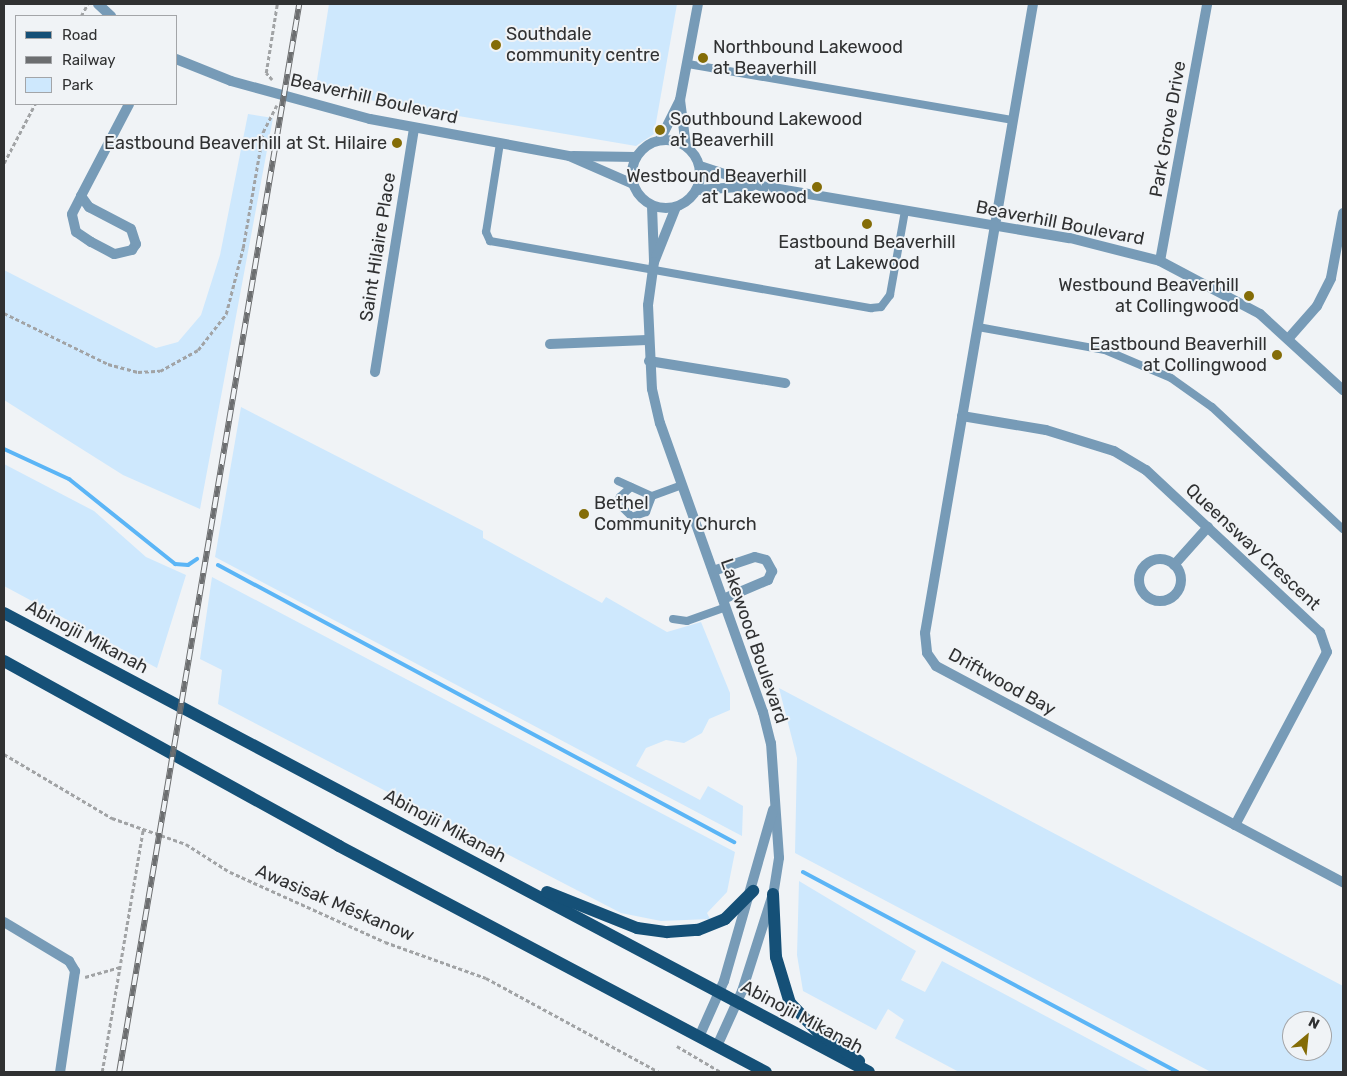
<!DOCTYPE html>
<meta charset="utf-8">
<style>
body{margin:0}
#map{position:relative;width:1347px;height:1076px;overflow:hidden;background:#f0f3f6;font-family:Rubik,sans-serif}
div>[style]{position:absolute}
.green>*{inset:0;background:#cee8fd}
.stream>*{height:4px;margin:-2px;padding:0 2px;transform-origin:2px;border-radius:2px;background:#5bb5f6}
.path>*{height:2.5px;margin-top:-1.25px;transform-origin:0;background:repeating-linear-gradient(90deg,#a1a3a5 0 4px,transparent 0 6.5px)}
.service>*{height:8px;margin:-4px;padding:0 4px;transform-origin:4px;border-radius:4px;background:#779bb7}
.minor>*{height:10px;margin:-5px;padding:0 5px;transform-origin:5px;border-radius:5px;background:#779bb7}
.minor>.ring{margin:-5px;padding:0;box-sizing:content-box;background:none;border:10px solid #779bb7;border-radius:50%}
.tertiary>*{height:10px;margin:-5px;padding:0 5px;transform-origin:5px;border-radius:5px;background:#779bb7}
.tertiary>.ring{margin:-5px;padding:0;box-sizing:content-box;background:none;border:10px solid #779bb7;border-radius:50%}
.primary>*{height:12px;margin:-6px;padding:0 6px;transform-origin:6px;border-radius:6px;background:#155077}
.rail>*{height:5.5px;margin-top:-2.75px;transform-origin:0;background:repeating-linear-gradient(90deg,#f0f3f6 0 11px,#6c6e70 0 22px);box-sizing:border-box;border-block:1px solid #6c6e70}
.dots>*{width:14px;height:14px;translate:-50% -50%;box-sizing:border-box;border:2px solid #f0f3f6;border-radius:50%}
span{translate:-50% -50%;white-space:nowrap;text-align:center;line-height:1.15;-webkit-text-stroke:4px #f0f3f6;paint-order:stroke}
.poi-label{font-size:18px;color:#303132}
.left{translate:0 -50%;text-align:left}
.right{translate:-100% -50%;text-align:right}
.street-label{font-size:18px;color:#303132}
.frame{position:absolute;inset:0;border:5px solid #303132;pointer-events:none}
.legend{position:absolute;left:15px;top:15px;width:162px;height:90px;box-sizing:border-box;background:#f0f3f6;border:1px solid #a3a5a8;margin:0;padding:6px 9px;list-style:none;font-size:15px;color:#303132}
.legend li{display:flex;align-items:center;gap:10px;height:25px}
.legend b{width:25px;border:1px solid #a3a5a8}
.north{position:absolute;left:1282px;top:1011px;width:50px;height:50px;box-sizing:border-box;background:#f0f3f6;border:1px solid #a3a5a8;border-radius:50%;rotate:28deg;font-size:14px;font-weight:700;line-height:20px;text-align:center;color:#303132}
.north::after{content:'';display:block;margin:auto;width:18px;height:22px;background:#846c07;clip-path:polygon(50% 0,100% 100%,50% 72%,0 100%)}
</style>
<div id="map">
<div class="green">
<div style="clip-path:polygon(329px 4px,677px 4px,654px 134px,636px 146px,382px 103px,316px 86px)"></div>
<div style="clip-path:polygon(248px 114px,273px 118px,200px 509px,123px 475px,4px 400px,4px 270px,156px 348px,178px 342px,201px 315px,220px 255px)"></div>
<div style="clip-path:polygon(241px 407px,483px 531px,483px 538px,602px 603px,606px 597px,667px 632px,701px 622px,730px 693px,730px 710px,709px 719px,702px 733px,684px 743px,666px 740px,646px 748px,636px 766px,700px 800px,708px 786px,743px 806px,742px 836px,215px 557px)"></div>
<div style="clip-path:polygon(4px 464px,94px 511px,146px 557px,186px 575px,157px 668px,4px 586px)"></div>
<div style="clip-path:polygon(212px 577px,735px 852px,727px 892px,707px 913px,710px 919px,661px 921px,621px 913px,218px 704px,222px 670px,200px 659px)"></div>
<div style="clip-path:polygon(evenodd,779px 688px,1343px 986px,1343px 1072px,1211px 1072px,795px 853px,797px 758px,779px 688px,1292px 1021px,1322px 1021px,1322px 1051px,1292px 1051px,1292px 1021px)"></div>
<div style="clip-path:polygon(799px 881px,916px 951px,901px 980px,925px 992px,942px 961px,1151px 1072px,959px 1072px,895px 1038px,904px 1020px,888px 1009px,876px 1030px,803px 991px,797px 955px)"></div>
</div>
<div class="stream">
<div style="left:4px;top:449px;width:72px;rotate:24.8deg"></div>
<div style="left:69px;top:479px;width:136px;rotate:38.7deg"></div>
<div style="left:175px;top:564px;width:13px;rotate:4deg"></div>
<div style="left:188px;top:565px;width:11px;rotate:-34deg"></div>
<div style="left:218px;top:565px;width:586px;rotate:28.23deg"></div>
<div style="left:803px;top:872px;width:425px;rotate:28.1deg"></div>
</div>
<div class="path">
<div style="left:81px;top:16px;width:13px;rotate:-61deg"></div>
<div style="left:272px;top:80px;width:9px;rotate:-131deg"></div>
<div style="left:266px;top:73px;width:70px;rotate:-80.9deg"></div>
<div style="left:4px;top:163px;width:67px;rotate:-62.3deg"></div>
<div style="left:4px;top:313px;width:116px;rotate:26.1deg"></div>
<div style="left:108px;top:364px;width:31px;rotate:15deg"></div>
<div style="left:138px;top:372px;width:22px;rotate:-3deg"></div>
<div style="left:160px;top:371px;width:43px;rotate:-28.9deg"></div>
<div style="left:198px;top:350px;width:46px;rotate:-52.1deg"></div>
<div style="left:226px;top:314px;width:68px;rotate:-75.6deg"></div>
<div style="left:243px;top:248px;width:118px;rotate:-80.2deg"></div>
<div style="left:263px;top:132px;width:30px;rotate:-63deg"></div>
<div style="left:4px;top:754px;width:126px;rotate:30.7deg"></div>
<div style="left:112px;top:818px;width:78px;rotate:19.4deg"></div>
<div style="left:186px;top:844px;width:52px;rotate:32.5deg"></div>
<div style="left:230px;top:872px;width:170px;rotate:24.3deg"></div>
<div style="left:385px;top:942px;width:107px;rotate:19.6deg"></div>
<div style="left:486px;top:978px;width:197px;rotate:28.5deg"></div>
<div style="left:85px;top:977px;width:36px;rotate:-16deg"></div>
<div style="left:677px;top:1046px;width:51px;rotate:30.6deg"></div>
<div style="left:102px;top:1072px;width:245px;rotate:-80.4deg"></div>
</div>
<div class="service">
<div style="left:688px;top:64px;width:330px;rotate:9.8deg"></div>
<div style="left:500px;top:143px;width:90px;rotate:98.9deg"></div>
<div style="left:486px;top:232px;width:10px;rotate:66deg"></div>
<div style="left:490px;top:241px;width:387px;rotate:10deg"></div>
<div style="left:871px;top:308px;width:10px;rotate:-6deg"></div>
<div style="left:881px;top:307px;width:15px;rotate:-53deg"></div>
<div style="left:890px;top:295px;width:85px;rotate:-79.9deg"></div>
<div style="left:978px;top:327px;width:129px;rotate:10.3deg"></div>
<div style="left:1105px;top:350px;width:72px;rotate:23deg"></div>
<div style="left:1171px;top:378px;width:50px;rotate:35.3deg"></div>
<div style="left:1212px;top:407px;width:179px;rotate:43deg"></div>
<div style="left:618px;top:481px;width:37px;rotate:24deg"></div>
<div style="left:652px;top:496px;width:32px;rotate:-20deg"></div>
<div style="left:631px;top:487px;width:15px;rotate:138deg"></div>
<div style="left:620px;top:497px;width:8px;rotate:90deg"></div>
<div style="left:620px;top:505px;width:17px;rotate:45deg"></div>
<div style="left:632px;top:517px;width:15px;rotate:-20deg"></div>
<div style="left:646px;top:512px;width:17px;rotate:-69deg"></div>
<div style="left:673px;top:619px;width:14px;rotate:8deg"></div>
<div style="left:687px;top:621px;width:41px;rotate:-19.7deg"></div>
</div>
<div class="minor">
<div style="left:1033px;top:4px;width:638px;rotate:99.74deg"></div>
<div style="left:925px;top:633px;width:20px;rotate:84deg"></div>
<div style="left:927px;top:653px;width:16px;rotate:55deg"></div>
<div style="left:936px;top:666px;width:461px;rotate:28deg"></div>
<div style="left:81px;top:196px;width:14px;rotate:54deg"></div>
<div style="left:89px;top:207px;width:47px;rotate:27.6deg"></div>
<div style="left:131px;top:229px;width:16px;rotate:72deg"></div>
<div style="left:136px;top:244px;width:7px;rotate:124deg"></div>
<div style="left:132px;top:250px;width:18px;rotate:167deg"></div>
<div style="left:114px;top:254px;width:26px;rotate:-152deg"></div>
<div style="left:91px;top:242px;width:18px;rotate:-146deg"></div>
<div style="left:76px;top:232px;width:18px;rotate:-103deg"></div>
<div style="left:72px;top:214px;width:20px;rotate:-63deg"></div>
<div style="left:81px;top:196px;width:104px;rotate:-62.4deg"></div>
<div style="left:1160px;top:261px;width:261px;rotate:-79.6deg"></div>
<div style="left:1288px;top:339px;width:44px;rotate:-48.7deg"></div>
<div style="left:1317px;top:306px;width:31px;rotate:-63deg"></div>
<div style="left:1331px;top:278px;width:66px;rotate:-79.5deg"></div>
<div style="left:550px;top:344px;width:97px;rotate:-2.4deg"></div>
<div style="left:649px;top:361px;width:138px;rotate:9.2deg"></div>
<div style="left:375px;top:372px;width:247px;rotate:-80.9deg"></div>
<div style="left:962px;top:416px;width:85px;rotate:9.5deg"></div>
<div style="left:1046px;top:430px;width:71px;rotate:17.2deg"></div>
<div style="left:1114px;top:451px;width:37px;rotate:31deg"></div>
<div style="left:1146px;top:470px;width:238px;rotate:43deg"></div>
<div style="left:1320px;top:632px;width:21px;rotate:71deg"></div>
<div style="left:1327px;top:652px;width:196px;rotate:118deg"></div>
<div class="ring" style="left:1139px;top:559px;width:32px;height:32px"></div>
<div style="left:1174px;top:565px;width:51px;rotate:-48.2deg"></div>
<div style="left:713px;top:571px;width:44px;rotate:-18.4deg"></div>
<div style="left:755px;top:557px;width:11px;rotate:15deg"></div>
<div style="left:766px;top:560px;width:13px;rotate:61deg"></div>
<div style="left:772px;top:571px;width:10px;rotate:114deg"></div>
<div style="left:768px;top:580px;width:49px;rotate:157.1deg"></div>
<div style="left:4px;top:922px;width:76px;rotate:31deg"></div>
<div style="left:69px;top:961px;width:12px;rotate:59deg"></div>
<div style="left:75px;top:971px;width:102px;rotate:98.4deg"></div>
</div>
<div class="tertiary">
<div style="left:98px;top:4px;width:18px;rotate:43deg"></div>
<div style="left:176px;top:59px;width:59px;rotate:21.8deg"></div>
<div style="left:231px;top:81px;width:144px;rotate:15.3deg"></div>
<div style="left:370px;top:119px;width:202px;rotate:10.5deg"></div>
<div style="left:569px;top:156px;width:70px;rotate:23.6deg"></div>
<div style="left:680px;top:100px;width:46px;rotate:82.6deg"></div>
<div class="ring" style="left:632px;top:140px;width:58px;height:58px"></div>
<div style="left:660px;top:140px;width:45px;rotate:-63.4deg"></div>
<div style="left:680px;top:100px;width:98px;rotate:-79.4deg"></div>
<div style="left:573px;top:156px;width:63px;rotate:0.9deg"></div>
<div style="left:700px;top:166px;width:64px;rotate:18.2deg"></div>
<div style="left:761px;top:186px;width:313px;rotate:9.6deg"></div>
<div style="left:1070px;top:238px;width:93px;rotate:14.3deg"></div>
<div style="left:1160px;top:261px;width:113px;rotate:27.9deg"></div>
<div style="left:1260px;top:314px;width:113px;rotate:42.5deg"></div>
<div style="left:697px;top:190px;width:55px;rotate:-4.2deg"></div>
<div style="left:652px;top:206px;width:55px;rotate:87.9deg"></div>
<div style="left:676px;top:207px;width:59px;rotate:111.8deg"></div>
<div style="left:654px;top:262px;width:43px;rotate:97.9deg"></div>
<div style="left:648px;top:305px;width:84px;rotate:87.3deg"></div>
<div style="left:652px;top:389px;width:35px;rotate:77deg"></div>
<div style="left:660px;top:423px;width:307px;rotate:70.4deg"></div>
<div style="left:763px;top:712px;width:32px;rotate:76deg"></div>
<div style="left:771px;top:743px;width:115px;rotate:86deg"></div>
<div style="left:779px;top:858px;width:36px;rotate:99deg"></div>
<div style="left:773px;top:894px;width:102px;rotate:107.7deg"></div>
<div style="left:742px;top:991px;width:60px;rotate:114.4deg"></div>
<div style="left:699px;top:1037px;width:61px;rotate:-65.9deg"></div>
<div style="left:724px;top:981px;width:178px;rotate:-74deg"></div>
</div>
<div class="primary">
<div style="left:4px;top:613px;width:979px;rotate:27.95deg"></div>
<div style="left:4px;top:661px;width:383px;rotate:28.9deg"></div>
<div style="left:339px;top:846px;width:483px;rotate:27.9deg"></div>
<div style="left:547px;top:892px;width:97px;rotate:21.8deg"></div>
<div style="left:637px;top:928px;width:30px;rotate:8deg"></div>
<div style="left:667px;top:932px;width:31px;rotate:-4deg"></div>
<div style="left:698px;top:930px;width:29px;rotate:-22deg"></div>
<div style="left:725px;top:919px;width:40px;rotate:-45deg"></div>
<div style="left:773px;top:894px;width:63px;rotate:87.3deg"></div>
<div style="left:776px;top:957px;width:48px;rotate:73.1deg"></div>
<div style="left:790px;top:1003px;width:42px;rotate:46deg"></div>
<div style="left:819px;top:1033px;width:49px;rotate:35deg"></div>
</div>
<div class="rail">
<div style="left:119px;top:1072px;width:1083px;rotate:-80.43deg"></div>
</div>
<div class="dots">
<div style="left:496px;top:45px;background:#846c07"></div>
<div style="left:703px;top:58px;background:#846c07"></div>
<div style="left:660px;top:130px;background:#846c07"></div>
<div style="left:397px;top:143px;background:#846c07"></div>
<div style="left:817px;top:187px;background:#846c07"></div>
<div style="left:867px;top:224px;background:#846c07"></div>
<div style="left:1249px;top:296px;background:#846c07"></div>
<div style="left:1277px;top:355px;background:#846c07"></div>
<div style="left:584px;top:514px;background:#846c07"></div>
</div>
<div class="poi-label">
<span class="left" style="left:506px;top:45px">Southdale<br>community centre</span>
<span class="left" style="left:713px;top:58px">Northbound Lakewood<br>at Beaverhill</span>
<span class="left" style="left:670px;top:130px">Southbound Lakewood<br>at Beaverhill</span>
<span class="right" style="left:387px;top:143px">Eastbound Beaverhill at St. Hilaire</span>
<span class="right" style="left:807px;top:187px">Westbound Beaverhill<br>at Lakewood</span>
<span style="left:867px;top:253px">Eastbound Beaverhill<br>at Lakewood</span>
<span class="right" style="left:1239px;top:296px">Westbound Beaverhill<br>at Collingwood</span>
<span class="right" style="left:1267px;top:355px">Eastbound Beaverhill<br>at Collingwood</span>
<span class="left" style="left:594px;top:514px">Bethel<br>Community Church</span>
</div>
<div class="street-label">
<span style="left:374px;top:99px;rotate:13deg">Beaverhill Boulevard</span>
<span style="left:1168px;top:129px;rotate:-80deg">Park Grove Drive</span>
<span style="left:1060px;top:223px;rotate:11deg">Beaverhill Boulevard</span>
<span style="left:378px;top:247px;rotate:-81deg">Saint Hilaire Place</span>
<span style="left:1253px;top:547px;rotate:43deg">Queensway Crescent</span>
<span style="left:87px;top:637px;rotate:28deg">Abinojii Mikanah</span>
<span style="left:754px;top:641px;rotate:71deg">Lakewood Boulevard</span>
<span style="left:1002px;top:682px;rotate:29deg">Driftwood Bay</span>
<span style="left:445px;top:826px;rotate:28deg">Abinojii Mikanah</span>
<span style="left:335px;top:903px;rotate:23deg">Awasisak Mēskanow</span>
<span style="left:802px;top:1017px;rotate:28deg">Abinojii Mikanah</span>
</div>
<div class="frame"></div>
<ul class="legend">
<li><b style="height:6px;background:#155077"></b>Road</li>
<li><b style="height:6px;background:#6c6e70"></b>Railway</li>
<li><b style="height:14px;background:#cee8fd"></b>Park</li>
</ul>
<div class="north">N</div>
</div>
